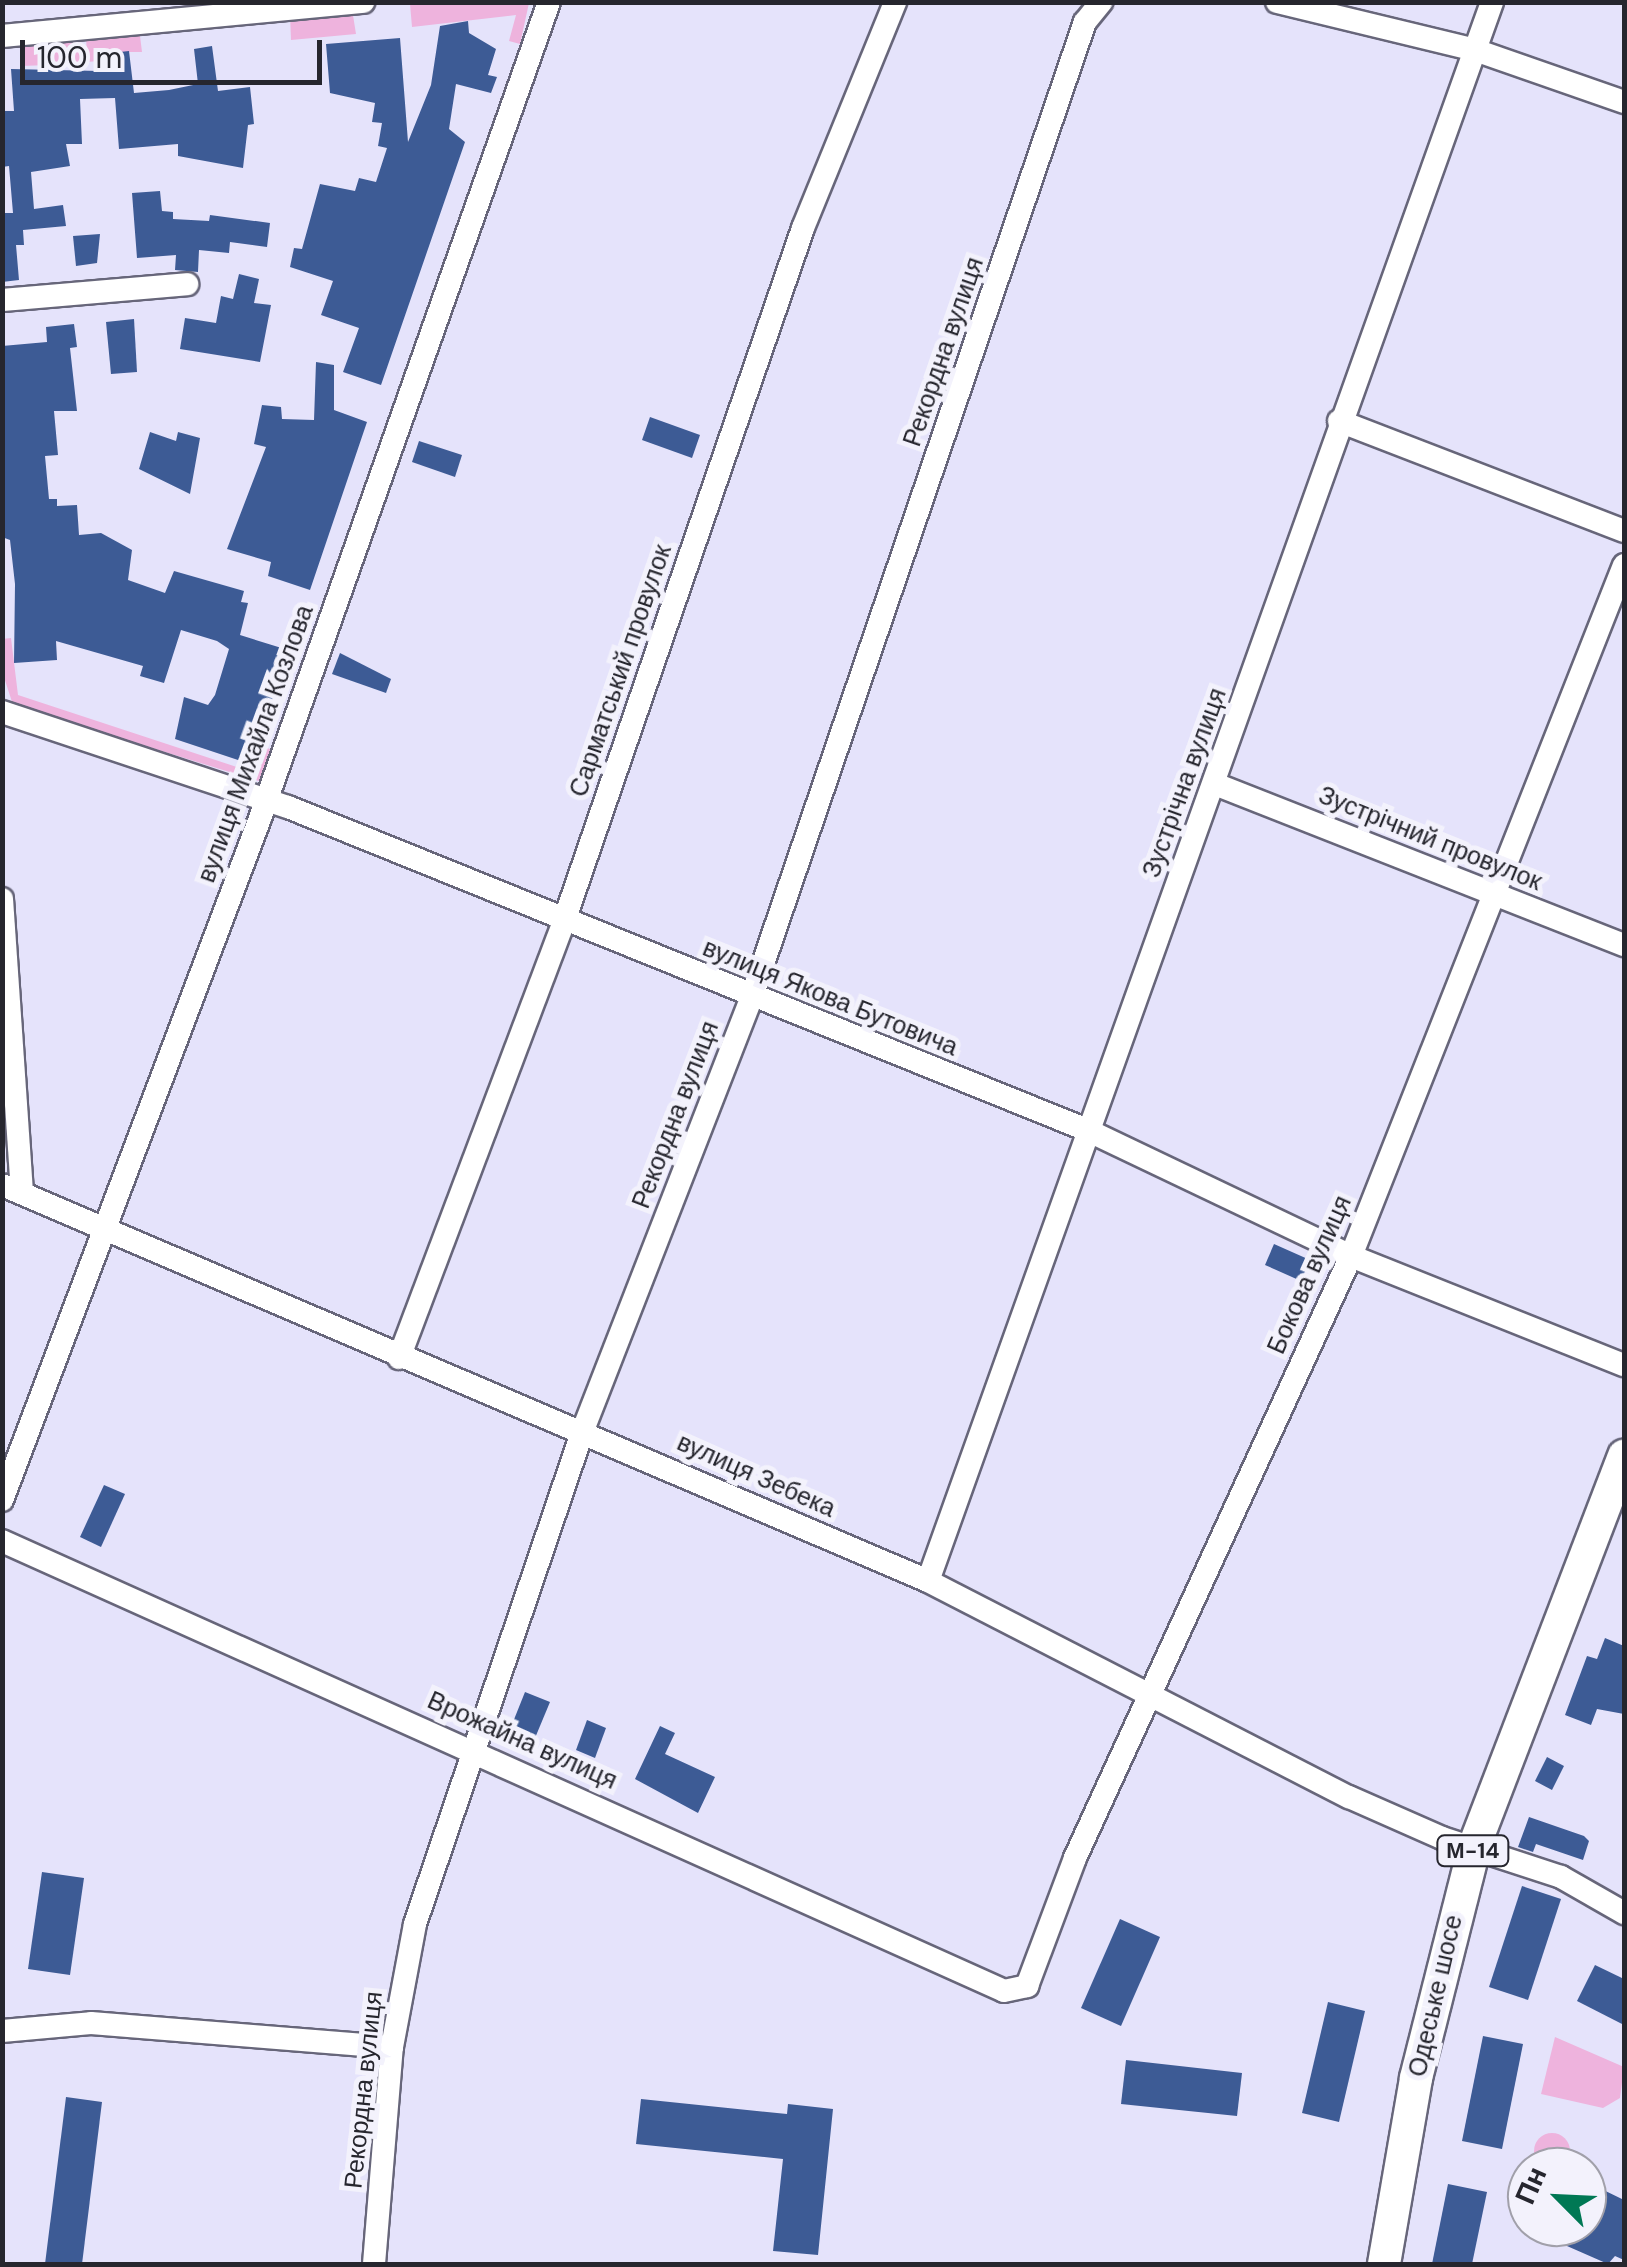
<!DOCTYPE html>
<meta charset="utf-8">
<style>
body{margin:0}
#map{position:relative;width:1627px;height:2267px;overflow:hidden;background:#e5e3fb;font-family:"DM Sans",sans-serif}
div>[style]{position:absolute}
.green>*{inset:0;background:#eeb3dd}
.round{border-radius:50%}
.building>*{inset:0;background:#3d5b95}
.roads{filter:drop-shadow(2px 0 #67667a) drop-shadow(-2px 0 #67667a) drop-shadow(0 2px #67667a) drop-shadow(0 -2px #67667a)}
.minor>*{height:22px;margin:-11px;padding:0 11px;transform-origin:11px;border-radius:11px;background:#fff}
.highway>*{height:32px;margin:-16px;padding:0 16px;transform-origin:16px;border-radius:16px;background:#fff}
span{translate:-50% -50%;white-space:nowrap;text-align:center;line-height:1.15;-webkit-text-stroke:10px #f3f2fc;paint-order:stroke}
.shield-label span{padding:2px 8px;background:#f3f2fc;border:2px solid;border-radius:8px;-webkit-text-stroke-width:0}
.shield-label{font-size:22px;color:#26262e;font-weight:700}
.street-label{font-size:25px;color:#26262e}
.frame{position:absolute;inset:0;border:5px solid #26262e;pointer-events:none}
.north{position:absolute;left:1507px;top:2147px;width:100px;height:100px;box-sizing:border-box;background:#f3f2fc;border:2px solid #a1a0aa;border-radius:50%;rotate:294deg;font-size:28px;font-weight:700;line-height:40px;text-align:center;color:#26262e}
.north::after{content:'';display:block;margin:auto;width:35px;height:45px;background:#007854;clip-path:polygon(50% 0,100% 100%,50% 72%,0 100%)}
.scale{position:absolute;left:20px;top:40px;width:302px;height:45px;box-sizing:border-box;border:5px solid #26262e;border-top:0;padding-left:12px;font-size:30px;line-height:35px;white-space:nowrap;color:#26262e;-webkit-text-stroke:8px #f3f2fc;paint-order:stroke}
</style>
<div id="map">
<div class="green">
<div style="clip-path:polygon(529px 3px,520px 44px,509px 41px,516px 15px,412px 27px,410px 4px)"></div>
<div style="clip-path:polygon(352px 9px,356px 34px,291px 40px,290px 14px)"></div>
<div style="clip-path:polygon(139px 28px,142px 52px,110px 52px,110px 60px,87px 62px,86px 34px)"></div>
<div style="clip-path:polygon(79px 34px,81px 64px,20px 66px,20px 41px)"></div>
<div style="clip-path:polygon(11px 638px,18px 695px,255px 773px,265px 747px,272px 750px,262px 782px,13px 705px,2px 671px,2px 639px)"></div>
<div style="clip-path:polygon(1555px 2037px,1624px 2067px,1620px 2098px,1603px 2108px,1541px 2094px)"></div>
<div class="round" style="left:1534px;top:2133px;width:36px;height:36px"></div>
</div>
<div class="building">
<div style="clip-path:polygon(468px 21px,469px 33px,496px 49px,488px 75px,497px 77px,491px 93px,456px 84px,449px 129px,465px 142px,381px 385px,343px 372px,359px 328px,321px 315px,333px 281px,290px 267px,294px 248px,302px 249px,320px 184px,355px 191px,359px 178px,376px 182px,387px 148px,378px 146px,382px 123px,372px 122px,375px 103px,330px 93px,326px 44px,400px 38px,408px 142px,431px 85px,440px 26px)"></div>
<div style="clip-path:polygon(212px 46px,218px 91px,250px 87px,254px 124px,248px 125px,243px 168px,178px 156px,178px 144px,119px 149px,115px 98px,80px 99px,82px 144px,66px 144px,70px 166px,31px 172px,34px 209px,63px 205px,66px 226px,23px 230px,24px 245px,16px 245px,19px 280px,2px 282px,2px 213px,13px 213px,9px 166px,2px 167px,2px 111px,14px 111px,11px 69px,99px 71px,98px 62px,111px 61px,111px 53px,129px 51px,134px 93px,169px 90px,198px 84px,194px 49px)"></div>
<div style="clip-path:polygon(160px 191px,162px 211px,173px 212px,173px 219px,209px 221px,210px 215px,270px 223px,267px 247px,230px 242px,229px 253px,199px 250px,198px 272px,175px 270px,176px 255px,137px 258px,132px 193px)"></div>
<div style="clip-path:polygon(100px 234px,97px 263px,76px 266px,73px 236px)"></div>
<div style="clip-path:polygon(239px 274px,259px 279px,254px 303px,271px 305px,260px 362px,180px 349px,185px 318px,216px 323px,221px 296px,233px 299px)"></div>
<div style="clip-path:polygon(134px 319px,137px 372px,111px 374px,106px 322px)"></div>
<div style="clip-path:polygon(74px 324px,77px 347px,70px 348px,77px 411px,54px 411px,58px 455px,45px 456px,49px 499px,57px 499px,57px 506px,77px 505px,79px 535px,101px 533px,132px 550px,128px 580px,165px 593px,174px 571px,244px 591px,241px 602px,248px 603px,240px 635px,288px 650px,268px 715px,275px 717px,269px 736px,261px 733px,250px 764px,175px 739px,184px 697px,208px 705px,215px 695px,229px 649px,217px 641px,181px 630px,164px 683px,140px 676px,143px 666px,56px 641px,57px 660px,14px 663px,15px 584px,10px 540px,2px 537px,2px 346px,47px 342px,46px 327px)"></div>
<div style="clip-path:polygon(316px 362px,334px 365px,334px 410px,367px 422px,310px 590px,268px 576px,271px 562px,227px 549px,266px 447px,254px 444px,262px 405px,281px 407px,282px 419px,314px 420px)"></div>
<div style="clip-path:polygon(650px 417px,700px 435px,692px 458px,642px 440px)"></div>
<div style="clip-path:polygon(150px 432px,176px 441px,178px 432px,200px 438px,190px 494px,139px 469px)"></div>
<div style="clip-path:polygon(419px 441px,462px 455px,455px 477px,412px 462px)"></div>
<div style="clip-path:polygon(340px 653px,391px 679px,386px 693px,332px 674px)"></div>
<div style="clip-path:polygon(1274px 1244px,1310px 1260px,1301px 1281px,1265px 1265px)"></div>
<div style="clip-path:polygon(104px 1485px,125px 1494px,101px 1547px,80px 1537px)"></div>
<div style="clip-path:polygon(1605px 1638px,1624px 1646px,1624px 1714px,1597px 1709px,1591px 1725px,1565px 1715px,1587px 1656px,1597px 1659px)"></div>
<div style="clip-path:polygon(525px 1692px,550px 1702px,535px 1738px,511px 1727px)"></div>
<div style="clip-path:polygon(587px 1720px,606px 1728px,595px 1758px,576px 1750px)"></div>
<div style="clip-path:polygon(660px 1726px,675px 1733px,665px 1754px,715px 1777px,698px 1813px,635px 1779px)"></div>
<div style="clip-path:polygon(1547px 1757px,1564px 1766px,1552px 1790px,1535px 1781px)"></div>
<div style="clip-path:polygon(1529px 1817px,1584px 1836px,1589px 1841px,1583px 1860px,1536px 1844px,1533px 1852px,1518px 1847px)"></div>
<div style="clip-path:polygon(42px 1872px,84px 1878px,70px 1975px,28px 1969px)"></div>
<div style="clip-path:polygon(1522px 1886px,1561px 1899px,1528px 2000px,1489px 1987px)"></div>
<div style="clip-path:polygon(1120px 1919px,1160px 1937px,1121px 2026px,1081px 2008px)"></div>
<div style="clip-path:polygon(1595px 1965px,1624px 1979px,1624px 2025px,1577px 2001px)"></div>
<div style="clip-path:polygon(1328px 2002px,1365px 2011px,1339px 2122px,1302px 2113px)"></div>
<div style="clip-path:polygon(1483px 2036px,1523px 2044px,1502px 2149px,1462px 2141px)"></div>
<div style="clip-path:polygon(1126px 2060px,1242px 2073px,1237px 2116px,1121px 2104px)"></div>
<div style="clip-path:polygon(66px 2097px,102px 2102px,82px 2264px,45px 2264px)"></div>
<div style="clip-path:polygon(641px 2099px,787px 2114px,788px 2104px,833px 2109px,818px 2255px,773px 2251px,783px 2159px,636px 2144px)"></div>
<div style="clip-path:polygon(1587px 2182px,1624px 2200px,1624px 2260px,1615px 2256px,1608px 2264px,1551px 2239px,1556px 2227px,1587px 2227px)"></div>
<div style="clip-path:polygon(1448px 2184px,1487px 2192px,1472px 2264px,1432px 2264px)"></div>
</div>
<div class="roads">
<div class="minor">
<div style="left:1277px;top:2px;width:204px;rotate:13.6deg"></div>
<div style="left:1475px;top:50px;width:158px;rotate:19.2deg"></div>
<div style="left:2px;top:36px;width:363px;rotate:-5.4deg"></div>
<div style="left:2px;top:300px;width:186px;rotate:-4.9deg"></div>
<div style="left:1339px;top:421px;width:305px;rotate:21.1deg"></div>
<div style="left:2px;top:712px;width:301px;rotate:18.4deg"></div>
<div style="left:288px;top:807px;width:862px;rotate:22.01deg"></div>
<div style="left:1087px;top:1130px;width:293px;rotate:25.5deg"></div>
<div style="left:1351px;top:1256px;width:294px;rotate:21.8deg"></div>
<div style="left:1215px;top:784px;width:440px;rotate:21.5deg"></div>
<div style="left:2px;top:899px;width:294px;rotate:86.1deg"></div>
<div style="left:2px;top:1185px;width:1007px;rotate:23.15deg"></div>
<div style="left:928px;top:1581px;width:473px;rotate:27.2deg"></div>
<div style="left:1349px;top:1797px;width:102px;rotate:23.8deg"></div>
<div style="left:1442px;top:1838px;width:125px;rotate:18.1deg"></div>
<div style="left:1561px;top:1877px;width:73px;rotate:29.7deg"></div>
<div style="left:399px;top:1358px;width:467px;rotate:-69.3deg"></div>
<div style="left:564px;top:921px;width:733px;rotate:-70.97deg"></div>
<div style="left:803px;top:228px;width:244px;rotate:-67.8deg"></div>
<div style="left:2px;top:1500px;width:726px;rotate:-69.27deg"></div>
<div style="left:259px;top:821px;width:869px;rotate:-70.5deg"></div>
<div style="left:2px;top:1541px;width:1098px;rotate:24.18deg"></div>
<div style="left:1004px;top:1991px;width:24px;rotate:-12deg"></div>
<div style="left:1027px;top:1986px;width:137px;rotate:-69.4deg"></div>
<div style="left:1075px;top:1858px;width:662px;rotate:-65.37deg"></div>
<div style="left:1351px;top:1256px;width:743px;rotate:-68.44deg"></div>
<div style="left:928px;top:1581px;width:1677px;rotate:-70.34deg"></div>
<div style="left:2px;top:2031px;width:89px;rotate:-5.1deg"></div>
<div style="left:91px;top:2023px;width:302px;rotate:4.6deg"></div>
<div style="left:374px;top:2264px;width:218px;rotate:-85.3deg"></div>
<div style="left:392px;top:2047px;width:125px;rotate:-79.4deg"></div>
<div style="left:415px;top:1924px;width:522px;rotate:-71.22deg"></div>
<div style="left:583px;top:1430px;width:466px;rotate:-68.7deg"></div>
<div style="left:752px;top:996px;width:1029px;rotate:-71.13deg"></div>
<div style="left:1085px;top:22px;width:26px;rotate:-51deg"></div>
</div>
<div class="highway">
<div style="left:1384px;top:2264px;width:189px;rotate:-80.2deg"></div>
<div style="left:1416px;top:2078px;width:241px;rotate:-75.8deg"></div>
<div style="left:1475px;top:1844px;width:416px;rotate:-69deg"></div>
</div>
</div>
<div class="shield-label">
<span style="left:1473px;top:1851px">М-14</span>
</div>
<div class="street-label">
<span style="left:944px;top:352px;rotate:-71deg">Рекордна вулиця</span>
<span style="left:621px;top:671px;rotate:-71deg">Сарматський провулок</span>
<span style="left:256px;top:744px;rotate:-70deg">вулиця Михайла Козлова</span>
<span style="left:1185px;top:783px;rotate:-70deg">Зустрічна вулиця</span>
<span style="left:1430px;top:839px;rotate:22deg">Зустрічний провулок</span>
<span style="left:830px;top:998px;rotate:22deg">вулиця Якова Бутовича</span>
<span style="left:676px;top:1115px;rotate:-69deg">Рекордна вулиця</span>
<span style="left:1310px;top:1275px;rotate:-66deg">Бокова вулиця</span>
<span style="left:756px;top:1476px;rotate:24deg">вулиця Зебека</span>
<span style="left:522px;top:1741px;rotate:24deg">Врожайна вулиця</span>
<span style="left:1436px;top:1996px;rotate:-77deg">Одеське шосе</span>
<span style="left:364px;top:2090px;rotate:-84deg">Рекордна вулиця</span>
</div>
<div class="frame"></div>
<div class="north">Пн</div>
<div class="scale">100 m</div>
</div>
